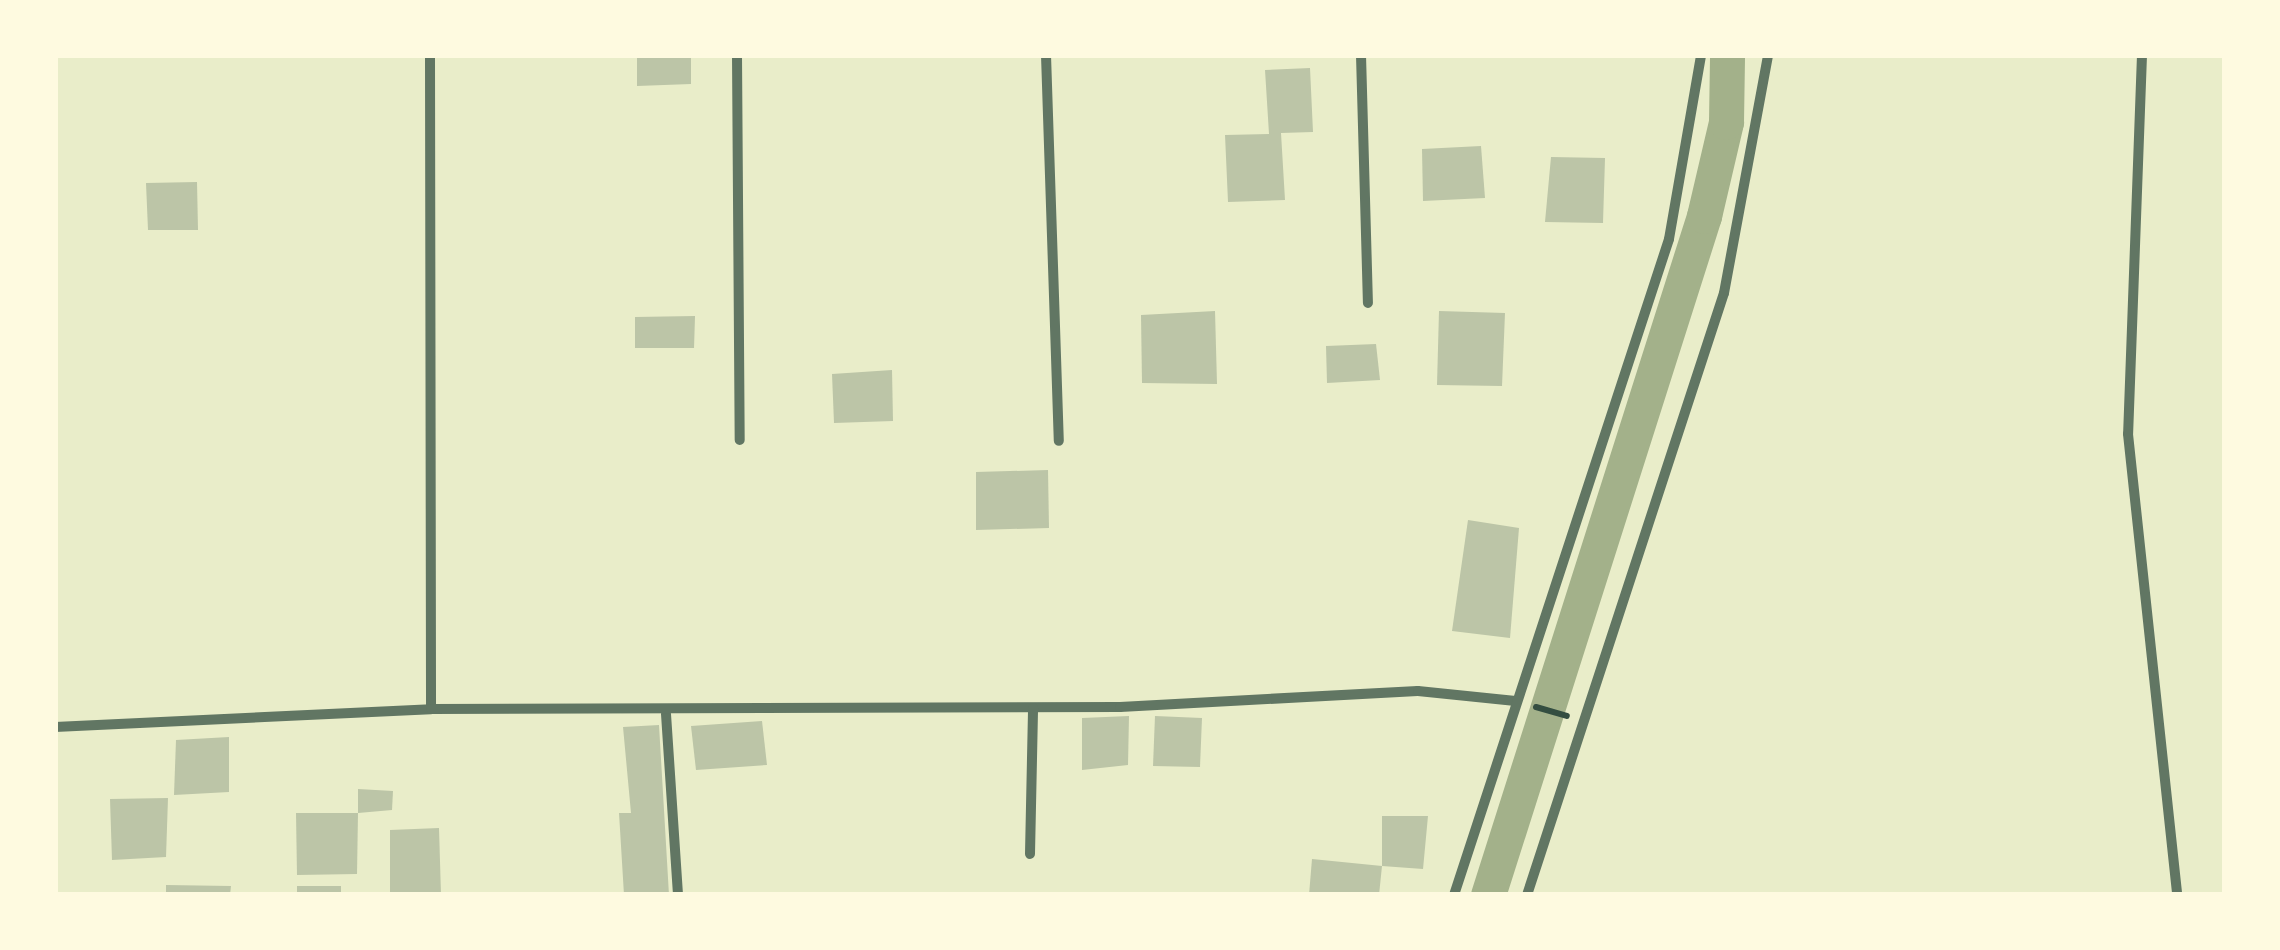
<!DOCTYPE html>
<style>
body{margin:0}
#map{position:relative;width:2280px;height:950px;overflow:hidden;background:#e9edc9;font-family:"Golos Text",sans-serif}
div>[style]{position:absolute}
.canal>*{height:35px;margin:-17.5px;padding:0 17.5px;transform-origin:17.5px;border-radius:17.5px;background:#a3b18a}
.building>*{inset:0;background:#bcc5a7}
.path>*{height:6px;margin:-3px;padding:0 3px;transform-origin:3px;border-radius:3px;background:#344e41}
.minor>*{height:10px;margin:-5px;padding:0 5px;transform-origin:5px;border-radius:5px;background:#617663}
span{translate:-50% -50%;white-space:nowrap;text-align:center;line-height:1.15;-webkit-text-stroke:8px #fefae0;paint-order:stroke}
.frame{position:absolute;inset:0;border:58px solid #fefae0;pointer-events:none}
</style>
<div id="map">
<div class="canal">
<div style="left:1488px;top:895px;width:713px;rotate:-72.35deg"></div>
<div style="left:1704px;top:216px;width:97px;rotate:-76.8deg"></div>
<div style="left:1726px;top:122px;width:67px;rotate:-89.1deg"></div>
</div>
<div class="building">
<div style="clip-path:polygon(637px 55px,691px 55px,691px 84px,637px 86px)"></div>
<div style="clip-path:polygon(1310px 68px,1313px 132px,1281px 133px,1285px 200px,1228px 202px,1225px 135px,1269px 134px,1265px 70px)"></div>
<div style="clip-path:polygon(1481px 146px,1485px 198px,1423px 201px,1422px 149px)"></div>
<div style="clip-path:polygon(1551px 157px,1605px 158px,1603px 223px,1545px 222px)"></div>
<div style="clip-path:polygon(197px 182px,198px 230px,148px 230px,146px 183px)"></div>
<div style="clip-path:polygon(1215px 311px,1217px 384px,1142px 383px,1141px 315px)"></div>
<div style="clip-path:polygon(1439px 311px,1505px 313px,1502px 386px,1437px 385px)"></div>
<div style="clip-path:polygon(695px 316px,694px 348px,635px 348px,635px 317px)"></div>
<div style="clip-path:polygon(1376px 344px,1380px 380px,1327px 383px,1326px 346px)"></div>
<div style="clip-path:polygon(892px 370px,893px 421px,834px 423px,832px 374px)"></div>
<div style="clip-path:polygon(1048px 470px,1049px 528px,976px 530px,976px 472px)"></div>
<div style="clip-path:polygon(1468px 520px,1519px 528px,1510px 638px,1452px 631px)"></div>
<div style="clip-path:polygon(1129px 716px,1128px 765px,1082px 770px,1082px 718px)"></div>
<div style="clip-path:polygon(1155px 716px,1202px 718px,1200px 767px,1153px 766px)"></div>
<div style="clip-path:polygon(762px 721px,767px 765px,696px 770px,691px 726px)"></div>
<div style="clip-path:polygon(659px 725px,669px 895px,624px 895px,619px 813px,631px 813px,623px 727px)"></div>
<div style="clip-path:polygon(229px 737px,229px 792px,174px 795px,176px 740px)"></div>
<div style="clip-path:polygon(358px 789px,393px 791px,392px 810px,358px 813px)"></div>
<div style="clip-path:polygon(168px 798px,166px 857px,112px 860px,110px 799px)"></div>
<div style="clip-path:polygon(296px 813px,358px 813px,357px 874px,297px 875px)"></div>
<div style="clip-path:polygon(1382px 816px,1428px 816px,1423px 869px,1382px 866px)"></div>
<div style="clip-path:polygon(439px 828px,441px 895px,390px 895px,390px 830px)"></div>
<div style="clip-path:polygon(1312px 859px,1382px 866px,1379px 895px,1309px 895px)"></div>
<div style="clip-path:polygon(166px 885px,231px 886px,230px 895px,166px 895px)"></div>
<div style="clip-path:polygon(297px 886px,341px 886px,341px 895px,297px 895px)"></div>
</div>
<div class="path">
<div style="left:1536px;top:707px;width:32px;rotate:16deg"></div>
</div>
<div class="minor">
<div style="left:430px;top:55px;width:654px;rotate:89.91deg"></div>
<div style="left:737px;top:55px;width:385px;rotate:89.6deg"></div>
<div style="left:1046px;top:55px;width:386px;rotate:88.1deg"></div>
<div style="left:1361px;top:55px;width:248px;rotate:88.4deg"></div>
<div style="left:2142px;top:55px;width:379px;rotate:92.1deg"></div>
<div style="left:2128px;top:434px;width:464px;rotate:83.9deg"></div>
<div style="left:666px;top:714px;width:181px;rotate:86.2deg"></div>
<div style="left:55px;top:727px;width:376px;rotate:-2.7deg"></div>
<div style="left:431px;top:709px;width:689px;rotate:-0.17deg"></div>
<div style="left:1120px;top:707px;width:298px;rotate:-3.1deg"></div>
<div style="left:1418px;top:691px;width:98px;rotate:5.9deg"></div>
<div style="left:1030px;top:854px;width:146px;rotate:-88.8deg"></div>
<div style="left:1454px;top:895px;width:690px;rotate:-71.85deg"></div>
<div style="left:1669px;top:239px;width:187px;rotate:-80.1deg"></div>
<div style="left:1527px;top:895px;width:633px;rotate:-71.88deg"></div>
<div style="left:1724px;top:293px;width:242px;rotate:-79.5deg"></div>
</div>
<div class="frame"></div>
</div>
